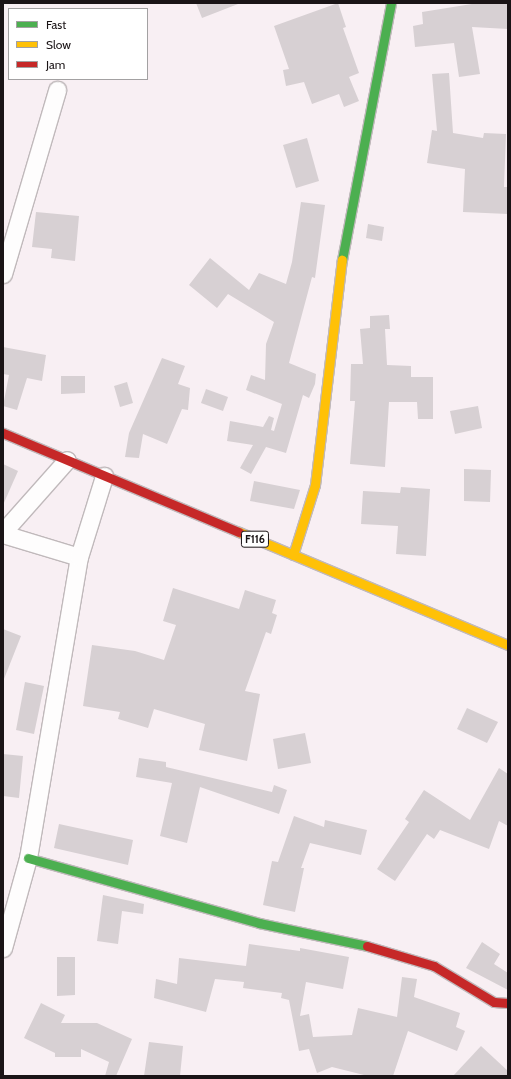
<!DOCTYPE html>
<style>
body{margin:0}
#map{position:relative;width:511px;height:1079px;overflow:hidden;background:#f8eff3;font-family:Cabin,sans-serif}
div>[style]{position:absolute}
.building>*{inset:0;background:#d7d0d3}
.roads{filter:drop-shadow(1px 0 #c0b9bb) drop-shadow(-1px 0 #c0b9bb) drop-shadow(0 1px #c0b9bb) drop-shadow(0 -1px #c0b9bb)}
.street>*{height:17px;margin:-8.5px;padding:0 8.5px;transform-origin:8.5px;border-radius:8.5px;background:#fefdfd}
.fast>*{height:9px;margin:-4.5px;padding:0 4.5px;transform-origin:4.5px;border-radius:4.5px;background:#4caf50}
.slow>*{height:9px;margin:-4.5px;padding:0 4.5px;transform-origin:4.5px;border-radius:4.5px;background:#ffc107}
.jam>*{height:9px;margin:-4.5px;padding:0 4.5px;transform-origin:4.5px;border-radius:4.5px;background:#c62828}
span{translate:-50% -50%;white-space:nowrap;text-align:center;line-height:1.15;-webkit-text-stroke:3px #fff;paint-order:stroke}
.shield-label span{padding:1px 3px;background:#fff;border:1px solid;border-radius:3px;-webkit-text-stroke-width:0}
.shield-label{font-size:11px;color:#1a1416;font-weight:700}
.frame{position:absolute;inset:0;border:4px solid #1a1416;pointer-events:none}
.legend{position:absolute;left:8px;top:8px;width:140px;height:72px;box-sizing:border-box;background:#fff;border:1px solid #a3a1a2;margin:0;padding:5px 7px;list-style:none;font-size:12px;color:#1a1416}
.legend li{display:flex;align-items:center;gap:8px;height:20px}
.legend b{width:20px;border:1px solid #a3a1a2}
</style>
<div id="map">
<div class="building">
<div style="clip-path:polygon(196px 3px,238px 3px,238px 4px,202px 18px)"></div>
<div style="clip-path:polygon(338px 3px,346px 27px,343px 28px,359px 73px,349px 77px,359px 101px,344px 107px,339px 94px,312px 104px,304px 82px,286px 86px,283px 70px,289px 69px,274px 26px)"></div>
<div style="clip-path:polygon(478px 3px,508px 3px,508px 29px,472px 27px,480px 74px,459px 77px,454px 43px,415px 47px,413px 26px,423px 24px,422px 12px)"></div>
<div style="clip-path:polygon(449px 73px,453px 133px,483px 138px,484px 133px,506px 134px,504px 187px,508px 187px,508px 214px,463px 212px,465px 169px,427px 163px,432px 130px,437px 131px,432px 74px)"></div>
<div style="clip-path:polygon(307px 138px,319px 181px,296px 188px,283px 145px)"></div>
<div style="clip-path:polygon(301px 202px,325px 205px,315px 278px,312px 277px,289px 363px,316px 374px,315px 384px,309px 398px,303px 395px,286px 453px,266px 447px,251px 474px,240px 468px,253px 445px,227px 441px,230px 421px,263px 427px,269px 416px,274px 418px,271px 430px,274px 431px,282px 404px,246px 390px,251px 375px,265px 380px,266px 344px,274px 322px,228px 294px,217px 308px,189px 285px,210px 258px,249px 290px,259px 273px,286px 284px,292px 262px)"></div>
<div style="clip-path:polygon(36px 212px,79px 216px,75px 261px,51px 258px,52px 249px,32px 247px)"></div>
<div style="clip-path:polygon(368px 224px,384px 227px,382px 241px,366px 238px)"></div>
<div style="clip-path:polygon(389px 315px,390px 329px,385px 329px,387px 365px,411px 366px,411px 377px,433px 377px,433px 419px,418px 419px,417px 402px,389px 402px,385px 467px,350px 464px,355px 401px,350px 401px,351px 364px,363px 364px,360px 329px,370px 328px,370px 316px)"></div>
<div style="clip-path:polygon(3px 347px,46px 355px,42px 381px,27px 378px,17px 410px,3px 406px,9px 375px,3px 374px)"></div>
<div style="clip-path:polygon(162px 358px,185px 366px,178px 384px,190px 388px,188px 410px,182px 409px,167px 444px,143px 434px,139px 458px,125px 457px,129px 433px)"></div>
<div style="clip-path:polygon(61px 376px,85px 376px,85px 393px,61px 394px)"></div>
<div style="clip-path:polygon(127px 382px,133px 403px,120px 407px,114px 386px)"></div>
<div style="clip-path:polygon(206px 389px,228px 397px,223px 411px,201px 403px)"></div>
<div style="clip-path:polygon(478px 406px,482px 428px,455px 434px,450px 411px)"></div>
<div style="clip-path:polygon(3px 464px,18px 471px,3px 505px)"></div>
<div style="clip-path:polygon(464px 469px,491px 470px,490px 502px,464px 501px)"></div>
<div style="clip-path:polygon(254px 481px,300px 490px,294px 509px,250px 501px)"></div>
<div style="clip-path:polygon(401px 487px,430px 489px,426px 556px,396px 554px,398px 526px,361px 524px,363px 491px,400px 493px)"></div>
<div style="clip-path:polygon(173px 588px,239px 609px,245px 590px,276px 600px,272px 613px,277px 615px,271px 634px,266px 632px,245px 691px,260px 694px,247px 761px,199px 750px,205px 724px,154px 709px,148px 728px,118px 719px,120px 712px,83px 706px,92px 645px,135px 651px,164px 660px,176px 625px,163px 621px)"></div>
<div style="clip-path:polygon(3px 629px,21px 636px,4px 679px,3px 679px)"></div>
<div style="clip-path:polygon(25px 682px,44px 686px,34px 734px,16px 730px)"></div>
<div style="clip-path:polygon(467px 708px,498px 722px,487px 743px,457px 729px)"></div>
<div style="clip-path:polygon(305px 733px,311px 763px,278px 769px,273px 739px)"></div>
<div style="clip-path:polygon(3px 754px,23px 756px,19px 798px,3px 796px)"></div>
<div style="clip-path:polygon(139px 758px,166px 762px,166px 767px,272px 792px,274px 785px,287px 790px,279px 814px,200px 787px,187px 843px,160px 836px,172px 783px,136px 777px)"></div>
<div style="clip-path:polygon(499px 768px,508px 774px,508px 826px,499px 821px,489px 849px,440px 830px,434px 839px,427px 834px,395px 881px,377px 869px,409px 822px,405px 819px,424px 790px,470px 820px)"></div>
<div style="clip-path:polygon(294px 816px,324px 827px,325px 820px,367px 830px,361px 855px,310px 843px,301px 868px,304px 868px,295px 912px,263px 905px,272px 861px,278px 862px)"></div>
<div style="clip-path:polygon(59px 824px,133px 840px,128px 865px,54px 848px)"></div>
<div style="clip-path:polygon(103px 895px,144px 904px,143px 914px,122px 911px,118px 944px,97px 941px)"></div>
<div style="clip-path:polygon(482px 942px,500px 954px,494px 964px,508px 973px,508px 990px,466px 968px)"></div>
<div style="clip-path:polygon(249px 944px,300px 951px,300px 948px,349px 957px,343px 989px,306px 982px,300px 1016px,309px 1014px,313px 1037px,352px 1035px,358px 1008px,397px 1017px,402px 977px,417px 979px,414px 997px,460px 1013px,456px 1027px,465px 1031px,457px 1051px,408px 1031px,393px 1076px,368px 1076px,332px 1067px,317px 1073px,309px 1049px,299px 1051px,289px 1000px,281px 998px,282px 993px,243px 988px,244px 982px,215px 979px,206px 1012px,154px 998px,156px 979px,177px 984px,179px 958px,246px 966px)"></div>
<div style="clip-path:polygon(57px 957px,75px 957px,75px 995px,57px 996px)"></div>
<div style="clip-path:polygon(41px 1003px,65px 1015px,61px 1023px,97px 1023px,132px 1039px,116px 1076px,105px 1076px,109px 1062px,81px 1049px,81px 1057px,55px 1057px,55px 1053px,24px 1038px)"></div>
<div style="clip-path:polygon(149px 1042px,183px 1046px,180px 1076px,144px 1076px)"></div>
<div style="clip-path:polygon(481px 1046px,508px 1071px,508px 1076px,453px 1076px)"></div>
</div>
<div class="roads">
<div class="street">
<div style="left:3px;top:274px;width:192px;rotate:-73.6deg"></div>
<div style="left:3px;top:532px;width:96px;rotate:-48.4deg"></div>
<div style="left:3px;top:534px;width:79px;rotate:16.8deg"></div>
<div style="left:3px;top:948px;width:93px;rotate:-74.5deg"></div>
<div style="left:28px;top:858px;width:305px;rotate:-80.4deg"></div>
<div style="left:79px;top:557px;width:85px;rotate:-72.8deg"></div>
</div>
<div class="fast">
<div style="left:342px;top:260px;width:262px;rotate:-79.2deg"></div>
<div style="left:28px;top:858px;width:240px;rotate:15.7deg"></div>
<div style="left:259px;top:923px;width:110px;rotate:12deg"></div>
</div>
<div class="slow">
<div style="left:239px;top:532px;width:292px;rotate:22.8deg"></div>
<div style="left:293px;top:555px;width:73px;rotate:-72.6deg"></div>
<div style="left:315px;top:485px;width:227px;rotate:-83.2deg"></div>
</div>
<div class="jam">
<div style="left:3px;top:433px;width:256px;rotate:22.8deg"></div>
<div style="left:367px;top:946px;width:70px;rotate:16.6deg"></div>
<div style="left:434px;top:966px;width:70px;rotate:31deg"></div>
<div style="left:494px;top:1002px;width:14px;rotate:4deg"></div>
</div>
</div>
<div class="shield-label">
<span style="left:255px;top:539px">F116</span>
</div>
<div class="frame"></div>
<ul class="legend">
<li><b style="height:5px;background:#4caf50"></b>Fast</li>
<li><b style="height:5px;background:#ffc107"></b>Slow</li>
<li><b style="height:5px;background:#c62828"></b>Jam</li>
</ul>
</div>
